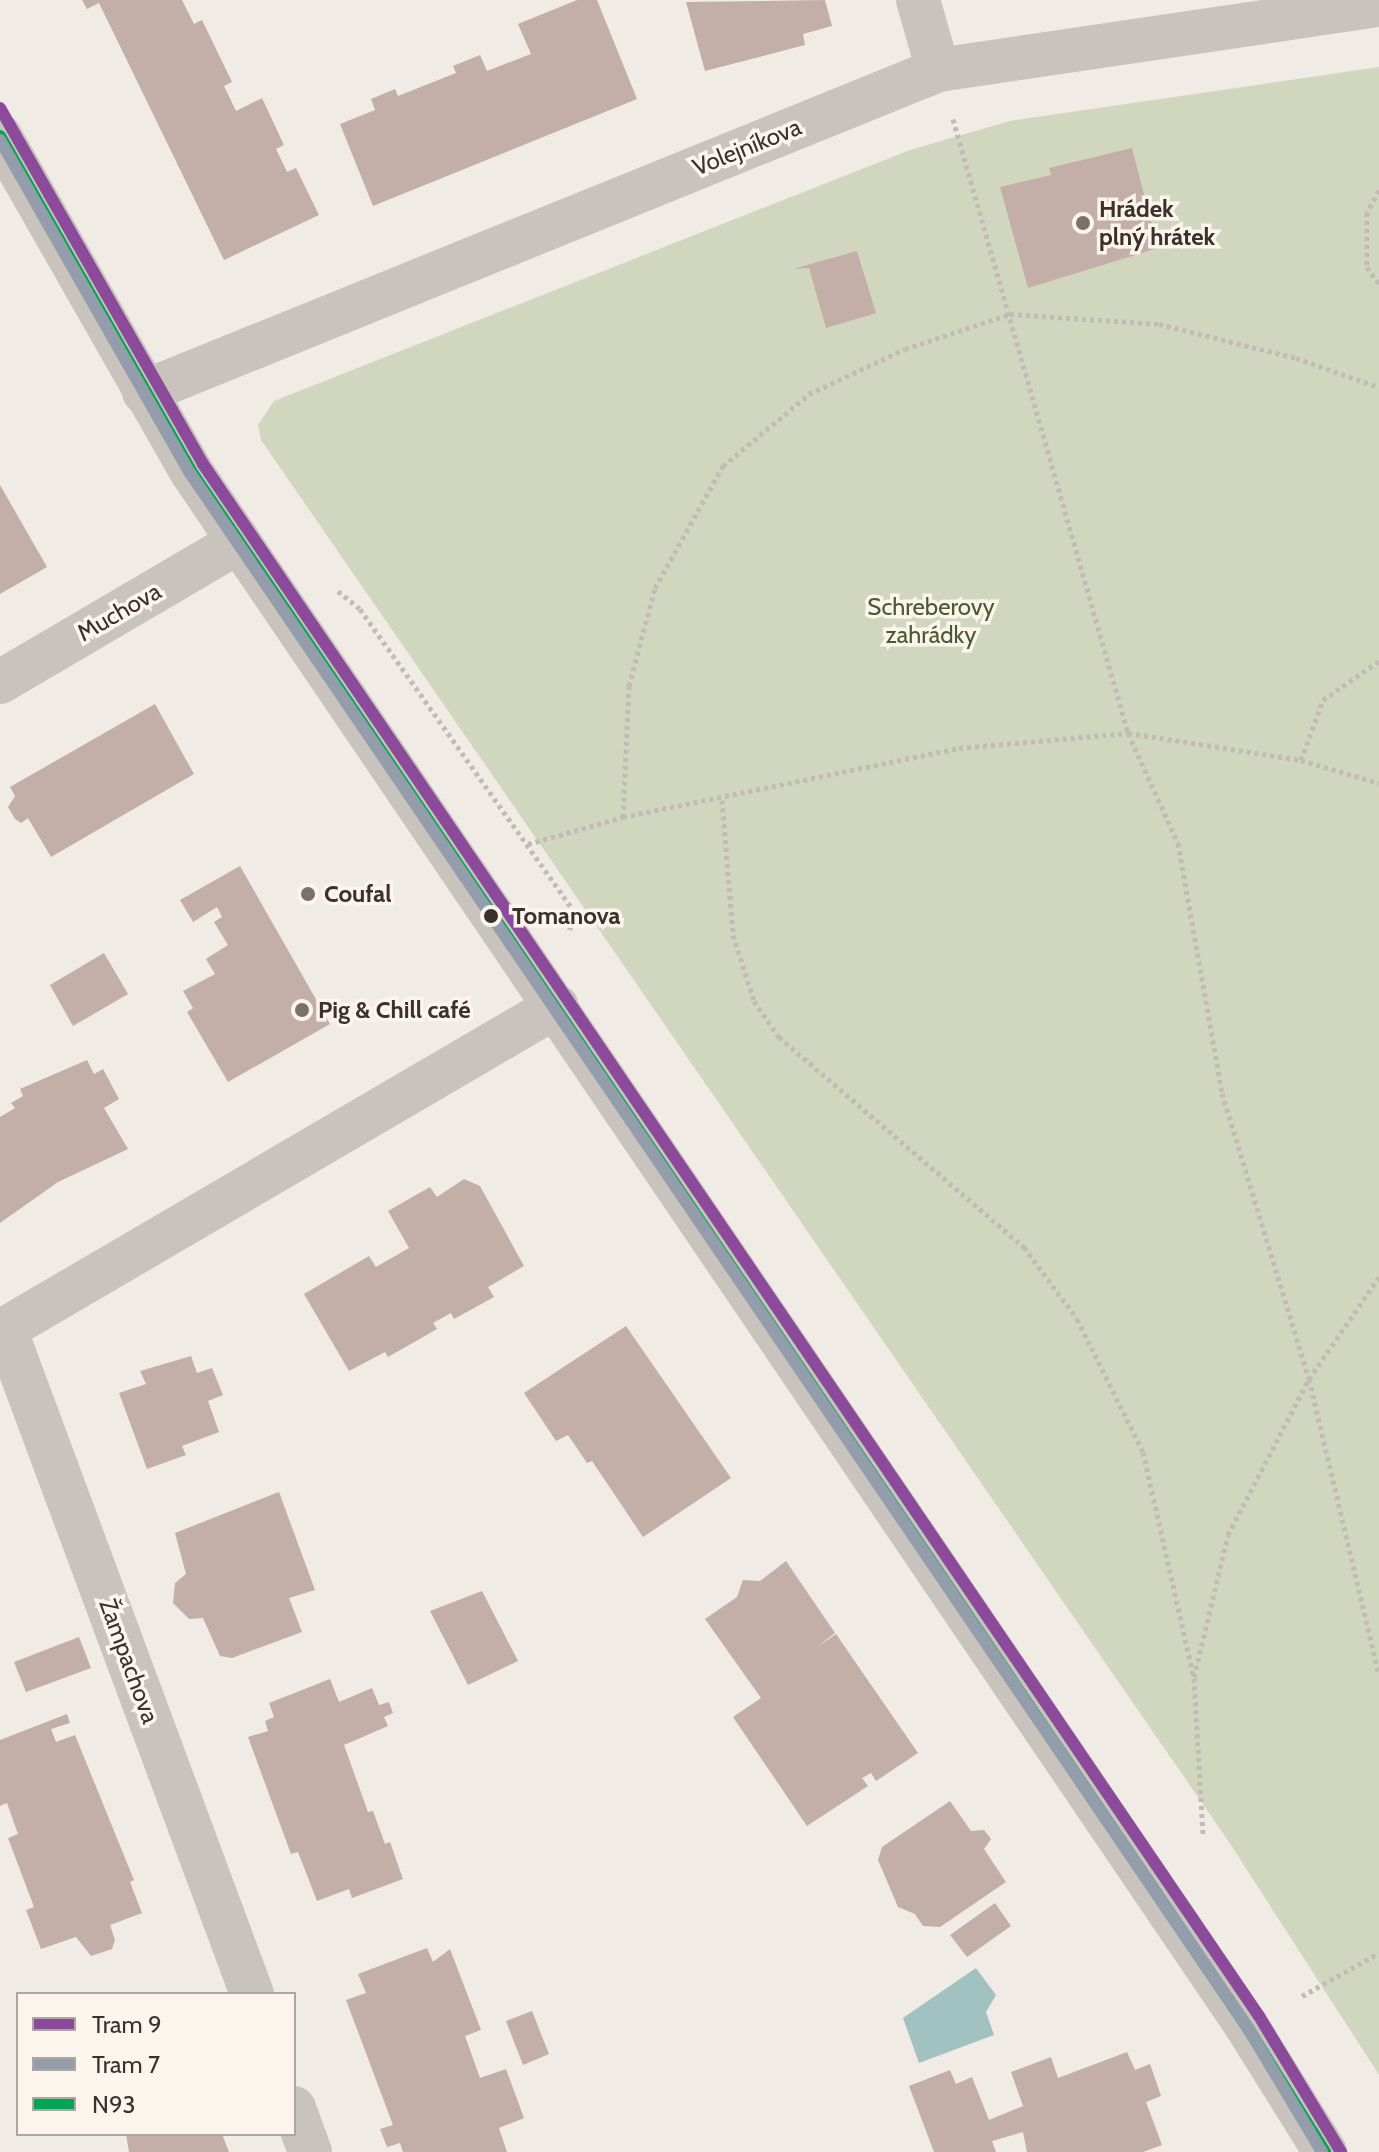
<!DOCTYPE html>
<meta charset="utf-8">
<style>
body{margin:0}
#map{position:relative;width:1379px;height:2152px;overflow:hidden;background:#f0ebe5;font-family:Cabin,sans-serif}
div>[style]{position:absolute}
.green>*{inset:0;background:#d1d6bf}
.water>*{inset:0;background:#a1c2c1}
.building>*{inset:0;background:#c3afa7}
.path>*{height:5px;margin-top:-2.5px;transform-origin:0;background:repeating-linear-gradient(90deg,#c2bbb6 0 4px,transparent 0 8px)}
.minor>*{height:44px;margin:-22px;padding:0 22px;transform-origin:22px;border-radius:22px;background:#c9c3be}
.bus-1>*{height:12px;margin:-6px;padding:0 6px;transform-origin:6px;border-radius:6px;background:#00a651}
.tram-1>*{height:12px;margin:-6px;padding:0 6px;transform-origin:6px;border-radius:6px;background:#8c4a9a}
.tram-2>*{height:12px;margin:-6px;padding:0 6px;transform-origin:6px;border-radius:6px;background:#939dac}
.dots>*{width:22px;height:22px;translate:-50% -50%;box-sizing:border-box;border:4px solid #fbf5ee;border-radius:50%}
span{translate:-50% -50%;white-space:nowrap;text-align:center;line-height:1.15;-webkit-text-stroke:7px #fbf5ee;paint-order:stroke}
.street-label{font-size:24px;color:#3b302b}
.poi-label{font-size:24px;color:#3b302b;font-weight:700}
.left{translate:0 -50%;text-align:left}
.park-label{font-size:24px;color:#4a5a2e}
.stop-label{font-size:24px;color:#3b302b;font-weight:700}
.legend{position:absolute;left:16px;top:1992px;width:280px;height:144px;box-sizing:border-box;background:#fbf5ee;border:2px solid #aea6a0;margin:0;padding:10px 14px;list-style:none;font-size:24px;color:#3b302b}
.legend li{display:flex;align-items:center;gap:16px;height:40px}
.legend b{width:40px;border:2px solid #aea6a0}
</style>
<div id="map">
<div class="green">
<div style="clip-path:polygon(1379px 67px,1379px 2075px,1229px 1842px,261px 440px,258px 425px,274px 401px,910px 150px,1010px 121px)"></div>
</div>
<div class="water">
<div style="clip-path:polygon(976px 1968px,996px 1995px,986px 2012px,994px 2035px,919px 2063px,903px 2018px)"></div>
</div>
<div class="building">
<div style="clip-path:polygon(82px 0,182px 0,194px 24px,202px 20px,232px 82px,224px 86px,236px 111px,262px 98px,284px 145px,276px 149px,287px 172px,296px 168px,319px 215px,224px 260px,99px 3px,87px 9px)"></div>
<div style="clip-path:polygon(577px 0,597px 0,637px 99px,373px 206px,340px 124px,375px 110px,371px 99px,395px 89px,398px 96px,456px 73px,453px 66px,480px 55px,487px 71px,531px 54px,518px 24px)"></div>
<div style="clip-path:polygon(825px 0,832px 26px,803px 34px,805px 45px,705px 71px,686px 2px)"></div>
<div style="clip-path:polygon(1132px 148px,1158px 248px,1028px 288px,1000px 187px,1051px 175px,1049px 168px)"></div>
<div style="clip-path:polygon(857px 251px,876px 313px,826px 328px,809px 268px,793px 269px)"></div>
<div style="clip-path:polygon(0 485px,47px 567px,0 594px)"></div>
<div style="clip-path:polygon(155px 704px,194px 774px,51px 857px,28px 818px,21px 823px,15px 819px,8px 807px,15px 796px,10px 787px)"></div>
<div style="clip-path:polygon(240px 866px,330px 1024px,228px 1082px,187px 1012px,193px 1008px,183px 991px,215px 974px,206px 959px,228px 945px,214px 922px,222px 917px,217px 907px,193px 922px,180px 900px)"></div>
<div style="clip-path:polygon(104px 953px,128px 994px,73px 1026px,50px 985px)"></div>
<div style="clip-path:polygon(87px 1060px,94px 1074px,103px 1069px,119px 1099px,104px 1108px,128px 1149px,58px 1182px,0 1223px,0 1117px,15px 1108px,11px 1103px,23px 1096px,20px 1089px)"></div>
<div style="clip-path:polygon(464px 1179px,480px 1186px,524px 1266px,488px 1287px,494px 1297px,454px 1319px,451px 1313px,433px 1323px,437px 1329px,388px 1357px,385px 1352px,349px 1371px,304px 1294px,369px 1256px,376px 1267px,409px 1248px,388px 1211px,430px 1187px,437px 1197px)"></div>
<div style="clip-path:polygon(626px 1326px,731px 1478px,643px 1537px,592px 1461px,587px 1463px,568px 1435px,556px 1441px,524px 1393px)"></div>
<div style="clip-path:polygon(191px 1356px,197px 1373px,212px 1368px,223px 1395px,208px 1401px,219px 1432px,182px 1446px,186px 1455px,147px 1469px,119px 1393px,146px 1384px,140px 1371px)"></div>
<div style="clip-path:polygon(279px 1492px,315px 1590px,289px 1598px,302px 1632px,232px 1658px,220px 1656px,203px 1618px,189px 1619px,173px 1603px,175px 1583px,186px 1574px,175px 1533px)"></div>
<div style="clip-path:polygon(786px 1561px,835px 1633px,816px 1648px,836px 1634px,918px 1753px,876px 1781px,871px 1773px,862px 1778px,868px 1786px,807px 1826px,733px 1717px,761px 1698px,705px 1619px,737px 1597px,743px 1580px,760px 1581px)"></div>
<div style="clip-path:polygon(482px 1591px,518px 1661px,468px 1685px,430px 1611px)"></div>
<div style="clip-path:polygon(79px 1637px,91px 1668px,26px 1692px,14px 1662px)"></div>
<div style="clip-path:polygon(330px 1679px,339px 1702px,372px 1688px,379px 1705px,389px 1702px,393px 1713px,384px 1717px,388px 1726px,344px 1745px,368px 1812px,373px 1811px,385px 1844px,390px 1842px,403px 1879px,352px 1898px,349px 1889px,317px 1901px,298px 1852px,291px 1854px,248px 1737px,268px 1731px,265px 1721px,274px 1717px,269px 1703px)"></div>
<div style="clip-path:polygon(67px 1714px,70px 1723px,51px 1729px,56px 1742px,75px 1735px,134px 1880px,130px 1882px,142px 1913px,110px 1925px,115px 1940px,112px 1949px,91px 1956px,76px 1937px,41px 1949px,26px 1910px,34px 1907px,8px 1838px,18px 1834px,7px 1803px,0 1806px,0 1740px)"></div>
<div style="clip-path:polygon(950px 1801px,971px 1831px,984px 1830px,991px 1839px,984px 1849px,1006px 1882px,940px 1927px,923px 1926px,915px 1914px,898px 1907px,878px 1860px,882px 1847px)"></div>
<div style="clip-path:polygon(995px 1903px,1011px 1926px,967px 1957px,950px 1935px)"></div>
<div style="clip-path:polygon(427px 1948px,433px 1962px,450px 1949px,481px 2030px,465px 2036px,480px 2078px,506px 2069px,524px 2118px,499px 2128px,507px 2152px,403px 2152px,400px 2143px,387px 2147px,380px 2129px,393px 2125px,346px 2000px,366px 1993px,358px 1974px)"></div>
<div style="clip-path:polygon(532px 2011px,549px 2054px,523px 2065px,506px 2021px)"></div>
<div style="clip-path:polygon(1127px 2052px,1135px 2070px,1150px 2064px,1161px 2096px,1146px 2102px,1162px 2145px,1143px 2152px,1027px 2152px,1023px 2132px,992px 2141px,996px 2152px,934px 2152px,909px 2086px,950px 2070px,956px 2084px,972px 2077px,989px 2120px,1023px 2106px,1011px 2072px,1051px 2057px,1058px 2078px)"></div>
<div style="clip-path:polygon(126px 2134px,222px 2134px,229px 2152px,129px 2152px)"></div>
</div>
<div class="path">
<div style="left:953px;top:119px;width:638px;rotate:74.09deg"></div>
<div style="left:1128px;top:733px;width:121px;rotate:65.6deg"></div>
<div style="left:1178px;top:843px;width:254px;rotate:80deg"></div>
<div style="left:1222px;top:1093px;width:299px;rotate:73.1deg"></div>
<div style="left:1309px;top:1379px;width:304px;rotate:76.7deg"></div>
<div style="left:1379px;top:190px;width:26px;rotate:118deg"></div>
<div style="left:1367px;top:213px;width:54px;rotate:90deg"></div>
<div style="left:1367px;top:267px;width:21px;rotate:55deg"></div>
<div style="left:338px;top:591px;width:28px;rotate:39deg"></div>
<div style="left:360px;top:609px;width:369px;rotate:54.7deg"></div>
<div style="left:573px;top:910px;width:24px;rotate:99deg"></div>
<div style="left:1301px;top:760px;width:64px;rotate:-69.9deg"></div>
<div style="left:1323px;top:700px;width:68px;rotate:-34.9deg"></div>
<div style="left:722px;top:800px;width:135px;rotate:85.3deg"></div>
<div style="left:733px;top:935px;width:69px;rotate:72.3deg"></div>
<div style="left:754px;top:1001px;width:44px;rotate:55.2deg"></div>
<div style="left:779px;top:1037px;width:323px;rotate:40.6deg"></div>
<div style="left:1024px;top:1247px;width:89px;rotate:53.6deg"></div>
<div style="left:1077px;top:1319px;width:148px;rotate:63.6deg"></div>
<div style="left:1143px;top:1452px;width:232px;rotate:77.3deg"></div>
<div style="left:1194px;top:1678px;width:156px;rotate:86.7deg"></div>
<div style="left:623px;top:817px;width:131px;rotate:-87.4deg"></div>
<div style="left:629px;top:686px;width:101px;rotate:-75.1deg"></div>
<div style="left:655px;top:588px;width:140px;rotate:-60.9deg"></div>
<div style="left:723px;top:466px;width:112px;rotate:-39.9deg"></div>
<div style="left:809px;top:394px;width:106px;rotate:-25.1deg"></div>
<div style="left:905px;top:349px;width:111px;rotate:-18.4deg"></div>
<div style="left:1010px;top:314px;width:149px;rotate:3.8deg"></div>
<div style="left:1159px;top:324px;width:141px;rotate:13.9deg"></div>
<div style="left:1296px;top:358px;width:88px;rotate:19.3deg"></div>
<div style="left:528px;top:844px;width:99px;rotate:-15.9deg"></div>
<div style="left:623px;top:817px;width:343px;rotate:-11.6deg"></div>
<div style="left:959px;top:748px;width:170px;rotate:-5.1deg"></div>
<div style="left:1128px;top:733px;width:175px;rotate:8.9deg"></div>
<div style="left:1301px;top:760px;width:81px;rotate:16.4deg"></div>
<div style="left:1194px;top:1677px;width:146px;rotate:-76.5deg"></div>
<div style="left:1228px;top:1535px;width:176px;rotate:-62.6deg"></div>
<div style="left:1309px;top:1379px;width:124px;rotate:-55.5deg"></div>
<div style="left:1302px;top:1996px;width:88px;rotate:-29.2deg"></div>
</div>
<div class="minor">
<div style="left:918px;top:0;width:73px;rotate:74.1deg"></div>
<div style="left:0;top:136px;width:386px;rotate:60.3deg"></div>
<div style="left:191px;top:471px;width:1878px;rotate:55.83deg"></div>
<div style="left:1246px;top:2025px;width:150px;rotate:58.1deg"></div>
<div style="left:144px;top:392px;width:857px;rotate:-22.07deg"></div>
<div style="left:938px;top:70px;width:446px;rotate:-8.4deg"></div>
<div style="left:0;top:682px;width:277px;rotate:-30.4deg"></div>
<div style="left:5px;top:1329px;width:709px;rotate:69.62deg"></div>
<div style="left:0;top:1332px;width:645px;rotate:-30.34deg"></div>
<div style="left:294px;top:2108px;width:47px;rotate:70deg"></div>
</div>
<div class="bus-1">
<div style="left:0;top:136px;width:386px;rotate:60.3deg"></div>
<div style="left:191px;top:471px;width:1878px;rotate:55.83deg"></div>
<div style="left:1246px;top:2025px;width:150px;rotate:58.1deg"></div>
</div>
<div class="tram-1">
<div style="left:0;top:108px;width:410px;rotate:60.3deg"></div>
<div style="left:203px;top:464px;width:1877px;rotate:55.77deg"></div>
<div style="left:1259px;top:2016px;width:159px;rotate:58.9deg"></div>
</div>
<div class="tram-2">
<div style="left:0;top:140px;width:383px;rotate:60.3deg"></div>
<div style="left:190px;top:473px;width:1877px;rotate:55.77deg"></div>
<div style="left:1246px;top:2025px;width:148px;rotate:59.1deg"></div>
</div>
<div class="dots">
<div style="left:1083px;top:223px;background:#7a716c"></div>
<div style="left:308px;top:894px;background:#7a716c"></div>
<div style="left:491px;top:916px;background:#3b302b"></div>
<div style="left:302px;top:1010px;background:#7a716c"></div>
</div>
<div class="street-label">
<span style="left:747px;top:147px;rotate:-22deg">Volejníkova</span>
<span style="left:119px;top:612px;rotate:-30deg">Muchova</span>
<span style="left:129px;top:1661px;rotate:70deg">Žampachova</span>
</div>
<div class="poi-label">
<span class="left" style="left:1099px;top:223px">Hrádek<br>plný hrátek</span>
<span class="left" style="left:324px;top:894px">Coufal</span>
<span class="left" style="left:318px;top:1010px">Pig &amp; Chill café</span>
</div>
<div class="park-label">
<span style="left:931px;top:621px">Schreberovy<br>zahrádky</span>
</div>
<div class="stop-label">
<span class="left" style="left:512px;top:916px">Tomanova</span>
</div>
<ul class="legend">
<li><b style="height:10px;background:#8c4a9a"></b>Tram 9</li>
<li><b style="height:10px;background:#939dac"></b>Tram 7</li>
<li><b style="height:10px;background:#00a651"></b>N93</li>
</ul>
</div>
